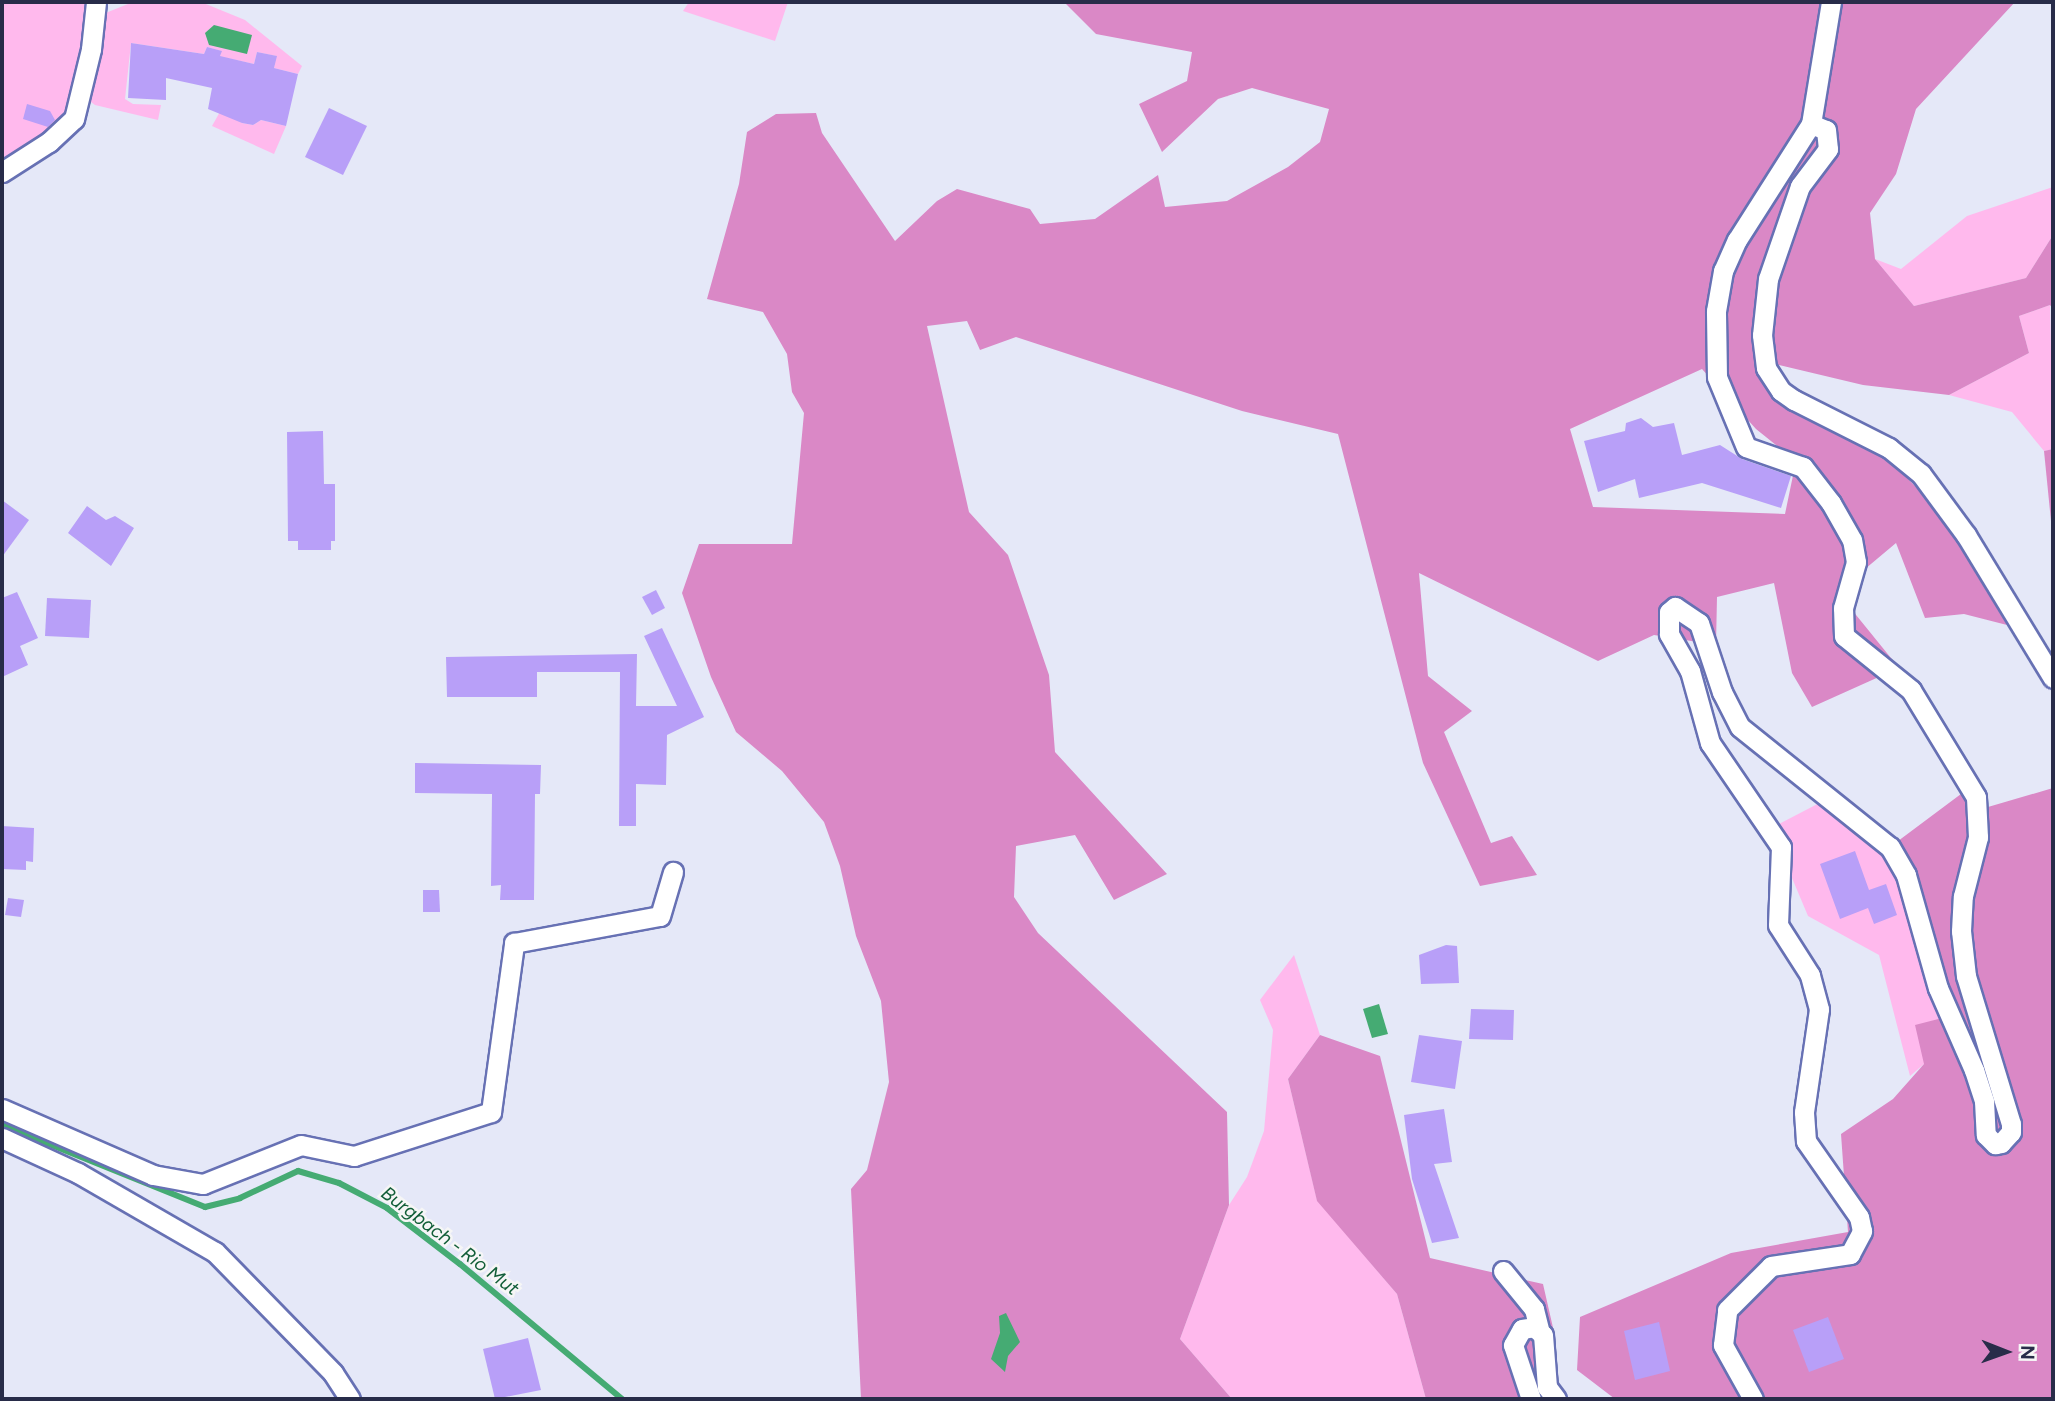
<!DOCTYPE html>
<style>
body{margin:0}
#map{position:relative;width:2055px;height:1401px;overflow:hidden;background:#e5e8f8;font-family:Figtree,sans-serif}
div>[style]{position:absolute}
.green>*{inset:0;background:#ffb9ed}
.forest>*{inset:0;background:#da88c6}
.water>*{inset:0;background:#45ab73}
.stream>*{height:6px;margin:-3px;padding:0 3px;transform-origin:3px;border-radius:3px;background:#45ab73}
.building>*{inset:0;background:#b89ff8}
.roads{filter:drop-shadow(2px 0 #6771b4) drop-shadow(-2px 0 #6771b4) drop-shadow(0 2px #6771b4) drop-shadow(0 -2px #6771b4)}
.minor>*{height:19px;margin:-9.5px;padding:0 9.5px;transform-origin:9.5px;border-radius:9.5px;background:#fff}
span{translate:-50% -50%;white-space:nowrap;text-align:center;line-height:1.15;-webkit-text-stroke:5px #f6f6f6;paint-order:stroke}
.water-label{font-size:19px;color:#125e38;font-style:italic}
.frame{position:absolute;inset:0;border:4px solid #282c49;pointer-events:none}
.north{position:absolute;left:1971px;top:1317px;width:70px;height:70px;-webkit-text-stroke:5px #f6f6f6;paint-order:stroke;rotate:91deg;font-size:19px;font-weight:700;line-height:28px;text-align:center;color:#282c49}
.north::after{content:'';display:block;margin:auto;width:24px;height:32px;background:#282c49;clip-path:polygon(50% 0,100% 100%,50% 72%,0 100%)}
</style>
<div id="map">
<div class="green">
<div style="clip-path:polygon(2px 2px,96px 2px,79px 107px,2px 172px)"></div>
<div style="clip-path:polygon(133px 2px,201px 2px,245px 20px,302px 66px,298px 74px,274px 68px,276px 56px,257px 52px,254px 64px,227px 58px,218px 66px,221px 51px,207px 47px,204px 54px,131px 43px,125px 99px,133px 104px,161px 105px,158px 120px,95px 105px,87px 99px,103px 14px)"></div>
<div style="clip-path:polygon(689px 2px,788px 2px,775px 41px,683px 11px)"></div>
<div style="clip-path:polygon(221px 110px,242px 123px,253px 125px,261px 120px,286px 126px,274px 154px,212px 126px)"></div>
<div style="clip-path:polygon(2053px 187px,2053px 235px,2026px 278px,1914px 306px,1875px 259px,1901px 269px,1967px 216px)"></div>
<div style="clip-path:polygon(2050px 305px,2053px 449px,2044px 451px,2012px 412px,1949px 395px,2029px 353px,2019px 316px)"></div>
<div style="clip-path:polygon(1829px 798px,1886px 842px,1950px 1016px,1924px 1064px,1910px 1076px,1879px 955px,1808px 916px,1771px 828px)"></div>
<div style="clip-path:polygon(1294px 955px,1320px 1035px,1288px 1079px,1317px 1200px,1397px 1294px,1426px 1399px,1232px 1399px,1180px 1339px,1229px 1205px,1247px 1177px,1264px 1131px,1273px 1030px,1260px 1000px)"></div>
</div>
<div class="forest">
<div style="clip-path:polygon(evenodd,1064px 2px,2015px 2px,1916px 109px,1896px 174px,1870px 213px,1875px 259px,1914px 306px,2026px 278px,2053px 235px,2053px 309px,2050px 305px,2019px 316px,2029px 353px,1949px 395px,1863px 385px,1771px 363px,1767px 390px,1887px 457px,1944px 516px,2007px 625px,1964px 614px,1925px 618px,1896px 543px,1865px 569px,1852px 610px,1895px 663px,1881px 676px,1812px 707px,1792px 673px,1774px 583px,1717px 597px,1716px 645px,1654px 635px,1598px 661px,1419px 573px,1428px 676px,1472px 711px,1444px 732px,1491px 843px,1512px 836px,1537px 875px,1480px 886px,1423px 763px,1338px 434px,1242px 411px,1016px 337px,980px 350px,967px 321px,927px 326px,969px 512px,1008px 555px,1049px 675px,1055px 752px,1167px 874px,1114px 900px,1075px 835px,1016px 846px,1014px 897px,1038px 933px,1227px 1112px,1229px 1205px,1180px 1339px,1232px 1399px,861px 1399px,851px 1189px,867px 1170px,889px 1082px,881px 1001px,856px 936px,840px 866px,824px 822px,782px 771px,736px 732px,711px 677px,682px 593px,699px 544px,792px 544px,804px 413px,792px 392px,787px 354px,763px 312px,707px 299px,739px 184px,747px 132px,776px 114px,816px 113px,822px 133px,895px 241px,937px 201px,957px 189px,1030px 209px,1040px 224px,1095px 219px,1158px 175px,1165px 207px,1227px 201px,1288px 167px,1320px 142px,1329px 109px,1252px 88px,1218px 99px,1162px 152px,1139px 104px,1187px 81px,1192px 52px,1096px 34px,1064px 2px,1702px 369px,1756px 429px,1796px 461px,1785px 514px,1593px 507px,1570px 429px,1702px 369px)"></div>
<div style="clip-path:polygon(2053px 449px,2053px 541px,2044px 451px)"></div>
<div style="clip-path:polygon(2053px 788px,2053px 1399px,1615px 1399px,1577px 1370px,1580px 1317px,1731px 1253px,1848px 1232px,1841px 1134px,1893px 1099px,1924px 1064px,1915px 1025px,1950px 1016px,1890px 847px,1965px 791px,1988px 807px)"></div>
<div style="clip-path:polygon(1320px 1035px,1380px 1056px,1430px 1258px,1543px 1284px,1554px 1332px,1554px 1383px,1569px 1399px,1426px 1399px,1397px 1294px,1317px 1201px,1288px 1079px)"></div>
</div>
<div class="water">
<div style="clip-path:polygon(214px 25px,252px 35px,247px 54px,209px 45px,205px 33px)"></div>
<div style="clip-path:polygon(1379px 1004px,1388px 1034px,1372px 1038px,1363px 1009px)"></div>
<div style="clip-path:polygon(1006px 1313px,1020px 1342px,1008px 1356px,1005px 1372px,991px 1359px,1000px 1333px,999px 1316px)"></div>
</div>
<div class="stream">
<div style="left:2px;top:1125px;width:219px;rotate:22deg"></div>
<div style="left:205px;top:1207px;width:36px;rotate:-14deg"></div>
<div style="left:240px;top:1198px;width:64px;rotate:-25deg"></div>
<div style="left:298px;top:1171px;width:43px;rotate:16.3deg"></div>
<div style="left:339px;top:1183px;width:54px;rotate:27.5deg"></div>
<div style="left:387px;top:1208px;width:92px;rotate:37.5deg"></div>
<div style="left:460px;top:1264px;width:211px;rotate:39.8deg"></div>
</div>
<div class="building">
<div style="clip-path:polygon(131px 43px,204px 54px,207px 47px,222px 51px,220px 56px,254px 64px,257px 52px,277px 56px,274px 68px,298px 74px,286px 126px,261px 120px,253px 125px,242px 123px,208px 109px,212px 88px,166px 78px,166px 100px,128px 98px)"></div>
<div style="clip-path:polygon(27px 104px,50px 111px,55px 120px,48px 127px,23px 119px)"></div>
<div style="clip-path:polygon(329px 108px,367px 126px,343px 175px,305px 157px)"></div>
<div style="clip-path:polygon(1641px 418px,1653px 427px,1674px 423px,1682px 455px,1720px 445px,1742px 459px,1791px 476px,1781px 508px,1702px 483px,1639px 498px,1635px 479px,1598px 492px,1584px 441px,1625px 431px,1626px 423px)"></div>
<div style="clip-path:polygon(323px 431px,324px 484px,335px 484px,335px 541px,331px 541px,331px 550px,298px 550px,298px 541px,288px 541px,287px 432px)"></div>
<div style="clip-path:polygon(2px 500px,29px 520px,2px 557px)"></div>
<div style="clip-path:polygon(87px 506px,106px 520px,115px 516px,134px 528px,111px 566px,68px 533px)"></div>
<div style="clip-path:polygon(656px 590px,665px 608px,652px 615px,642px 597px)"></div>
<div style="clip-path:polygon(17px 592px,38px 638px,20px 646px,28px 665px,2px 677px,2px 598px)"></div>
<div style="clip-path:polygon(47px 598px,91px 600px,89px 638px,45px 636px)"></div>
<div style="clip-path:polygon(662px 628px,704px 717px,667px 735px,666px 785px,636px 784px,636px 826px,619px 826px,620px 672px,537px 672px,537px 697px,447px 697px,446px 657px,637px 654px,636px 706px,677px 706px,644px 636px)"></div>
<div style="clip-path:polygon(415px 763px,541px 765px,540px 794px,535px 794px,534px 900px,500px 900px,501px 885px,491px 886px,492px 794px,415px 793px)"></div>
<div style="clip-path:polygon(2px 826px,34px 828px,33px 862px,26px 861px,26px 870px,2px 869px)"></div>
<div style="clip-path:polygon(1855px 851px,1869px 890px,1886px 884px,1897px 915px,1874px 924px,1868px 908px,1840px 919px,1820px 864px)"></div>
<div style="clip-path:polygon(423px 890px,439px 890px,440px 912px,423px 912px)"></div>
<div style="clip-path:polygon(8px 898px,24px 900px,21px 917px,5px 915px)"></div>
<div style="clip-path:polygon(1446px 945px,1457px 946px,1459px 983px,1421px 984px,1419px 955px)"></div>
<div style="clip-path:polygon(1471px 1009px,1514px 1010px,1513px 1040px,1469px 1039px)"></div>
<div style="clip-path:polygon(1419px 1035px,1462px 1041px,1455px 1089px,1411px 1082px)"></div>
<div style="clip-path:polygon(1444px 1109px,1452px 1162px,1434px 1164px,1459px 1238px,1432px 1243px,1412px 1179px,1404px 1115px)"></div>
<div style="clip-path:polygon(1828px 1317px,1844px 1359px,1809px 1372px,1793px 1330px)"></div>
<div style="clip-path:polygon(1659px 1322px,1670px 1371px,1635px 1380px,1624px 1331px)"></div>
<div style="clip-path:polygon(528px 1338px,541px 1390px,495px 1399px,483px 1349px)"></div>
</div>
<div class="roads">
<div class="minor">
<div style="left:1811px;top:124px;width:16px;rotate:22deg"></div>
<div style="left:1826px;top:130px;width:19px;rotate:84deg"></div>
<div style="left:1828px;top:149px;width:46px;rotate:127.1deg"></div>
<div style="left:1800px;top:186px;width:98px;rotate:109deg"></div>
<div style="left:1768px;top:279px;width:56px;rotate:96.1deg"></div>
<div style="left:1762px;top:335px;width:33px;rotate:83deg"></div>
<div style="left:1766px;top:368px;width:27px;rotate:57deg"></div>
<div style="left:1781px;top:391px;width:16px;rotate:35deg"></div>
<div style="left:1794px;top:400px;width:106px;rotate:26.8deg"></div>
<div style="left:1889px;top:448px;width:41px;rotate:39.1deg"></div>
<div style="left:1921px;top:474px;width:76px;rotate:53.6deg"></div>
<div style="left:1966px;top:535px;width:167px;rotate:58.7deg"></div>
<div style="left:2px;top:172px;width:56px;rotate:-32.6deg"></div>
<div style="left:49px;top:142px;width:34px;rotate:-43deg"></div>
<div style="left:74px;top:119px;width:72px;rotate:-76.3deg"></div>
<div style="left:91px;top:49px;width:47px;rotate:-83.9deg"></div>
<div style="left:2px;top:1109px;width:165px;rotate:23.6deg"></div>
<div style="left:153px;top:1175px;width:51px;rotate:10.2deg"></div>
<div style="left:203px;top:1184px;width:105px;rotate:-21.7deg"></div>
<div style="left:301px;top:1145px;width:54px;rotate:11.7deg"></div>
<div style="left:354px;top:1156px;width:144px;rotate:-17.8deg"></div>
<div style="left:491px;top:1112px;width:171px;rotate:-82.2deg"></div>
<div style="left:514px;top:943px;width:148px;rotate:-10.5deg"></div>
<div style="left:660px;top:916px;width:46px;rotate:-73.5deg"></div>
<div style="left:2px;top:1138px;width:84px;rotate:24.7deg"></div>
<div style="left:78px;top:1173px;width:158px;rotate:30deg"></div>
<div style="left:215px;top:1252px;width:169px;rotate:45.7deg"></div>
<div style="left:333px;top:1373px;width:31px;rotate:57deg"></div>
<div style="left:1503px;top:1271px;width:49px;rotate:50.8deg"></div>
<div style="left:1534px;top:1309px;width:21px;rotate:76deg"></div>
<div style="left:1531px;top:1399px;width:57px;rotate:-108.4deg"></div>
<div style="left:1513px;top:1345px;width:18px;rotate:-61deg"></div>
<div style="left:1522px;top:1329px;width:12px;rotate:-9deg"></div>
<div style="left:1534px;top:1327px;width:12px;rotate:42deg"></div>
<div style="left:1543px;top:1335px;width:52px;rotate:85.6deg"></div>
<div style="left:1547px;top:1387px;width:15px;rotate:53deg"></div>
<div style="left:1753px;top:1399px;width:62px;rotate:-119.1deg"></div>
<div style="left:1723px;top:1345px;width:35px;rotate:-83deg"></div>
<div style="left:1727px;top:1310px;width:62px;rotate:-45deg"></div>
<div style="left:1771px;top:1266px;width:80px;rotate:-8.6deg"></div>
<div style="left:1850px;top:1254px;width:26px;rotate:-62deg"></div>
<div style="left:1862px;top:1231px;width:14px;rotate:-102deg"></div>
<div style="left:1859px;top:1217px;width:93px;rotate:-124.9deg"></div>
<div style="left:1806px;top:1141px;width:29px;rotate:-94deg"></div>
<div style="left:1804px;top:1112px;width:104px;rotate:-81.7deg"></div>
<div style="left:1819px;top:1009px;width:35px;rotate:-105deg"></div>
<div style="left:1810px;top:975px;width:59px;rotate:-122.6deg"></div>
<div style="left:1778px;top:925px;width:78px;rotate:-87.8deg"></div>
<div style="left:1781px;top:847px;width:126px;rotate:-124.3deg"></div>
<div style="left:1710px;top:743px;width:75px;rotate:-105.5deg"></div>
<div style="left:1690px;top:671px;width:43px;rotate:-119.6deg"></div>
<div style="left:1669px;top:634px;width:22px;rotate:-90deg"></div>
<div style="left:1669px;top:612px;width:8px;rotate:-40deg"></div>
<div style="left:1675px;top:607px;width:29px;rotate:34deg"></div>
<div style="left:1699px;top:623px;width:73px;rotate:71.6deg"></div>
<div style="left:1722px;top:692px;width:39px;rotate:63deg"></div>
<div style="left:1740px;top:727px;width:192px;rotate:38.7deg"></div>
<div style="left:1890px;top:847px;width:32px;rotate:60deg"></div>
<div style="left:1906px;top:875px;width:117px;rotate:74.2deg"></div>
<div style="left:1938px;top:988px;width:90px;rotate:66.3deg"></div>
<div style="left:1974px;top:1070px;width:33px;rotate:72deg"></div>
<div style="left:1984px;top:1101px;width:34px;rotate:87deg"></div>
<div style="left:1986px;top:1135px;width:13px;rotate:45deg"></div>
<div style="left:1995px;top:1144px;width:6px;rotate:-9deg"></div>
<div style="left:2001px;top:1143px;width:15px;rotate:-48deg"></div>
<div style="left:2011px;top:1132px;width:8px;rotate:-90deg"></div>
<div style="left:2011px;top:1124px;width:155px;rotate:-106.9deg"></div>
<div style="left:1966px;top:976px;width:45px;rotate:-96.3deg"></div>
<div style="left:1961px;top:931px;width:35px;rotate:-87deg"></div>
<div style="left:1963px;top:896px;width:61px;rotate:-75.7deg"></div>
<div style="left:1978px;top:837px;width:40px;rotate:-92.9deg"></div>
<div style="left:1976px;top:797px;width:125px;rotate:-121.3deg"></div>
<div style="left:1911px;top:690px;width:86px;rotate:-141.1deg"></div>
<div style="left:1844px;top:636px;width:28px;rotate:-92deg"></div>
<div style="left:1843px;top:608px;width:48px;rotate:-74.2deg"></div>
<div style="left:1856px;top:562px;width:22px;rotate:-100deg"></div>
<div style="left:1852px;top:540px;width:43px;rotate:-119.6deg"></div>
<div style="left:1831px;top:503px;width:46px;rotate:-127.9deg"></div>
<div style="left:1803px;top:467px;width:60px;rotate:-160.7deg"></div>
<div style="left:1746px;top:447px;width:76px;rotate:-112.5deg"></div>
<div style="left:1717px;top:377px;width:66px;rotate:-90.9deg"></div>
<div style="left:1716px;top:311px;width:41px;rotate:-80.1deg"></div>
<div style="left:1723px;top:271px;width:34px;rotate:-66deg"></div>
<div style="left:1737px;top:240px;width:138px;rotate:-57.5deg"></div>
<div style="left:1811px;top:124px;width:124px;rotate:-80.7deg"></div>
</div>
</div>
<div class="water-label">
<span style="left:450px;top:1241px;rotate:37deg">Burgbach - Rio Mut</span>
</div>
<div class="frame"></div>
<div class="north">N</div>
</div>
